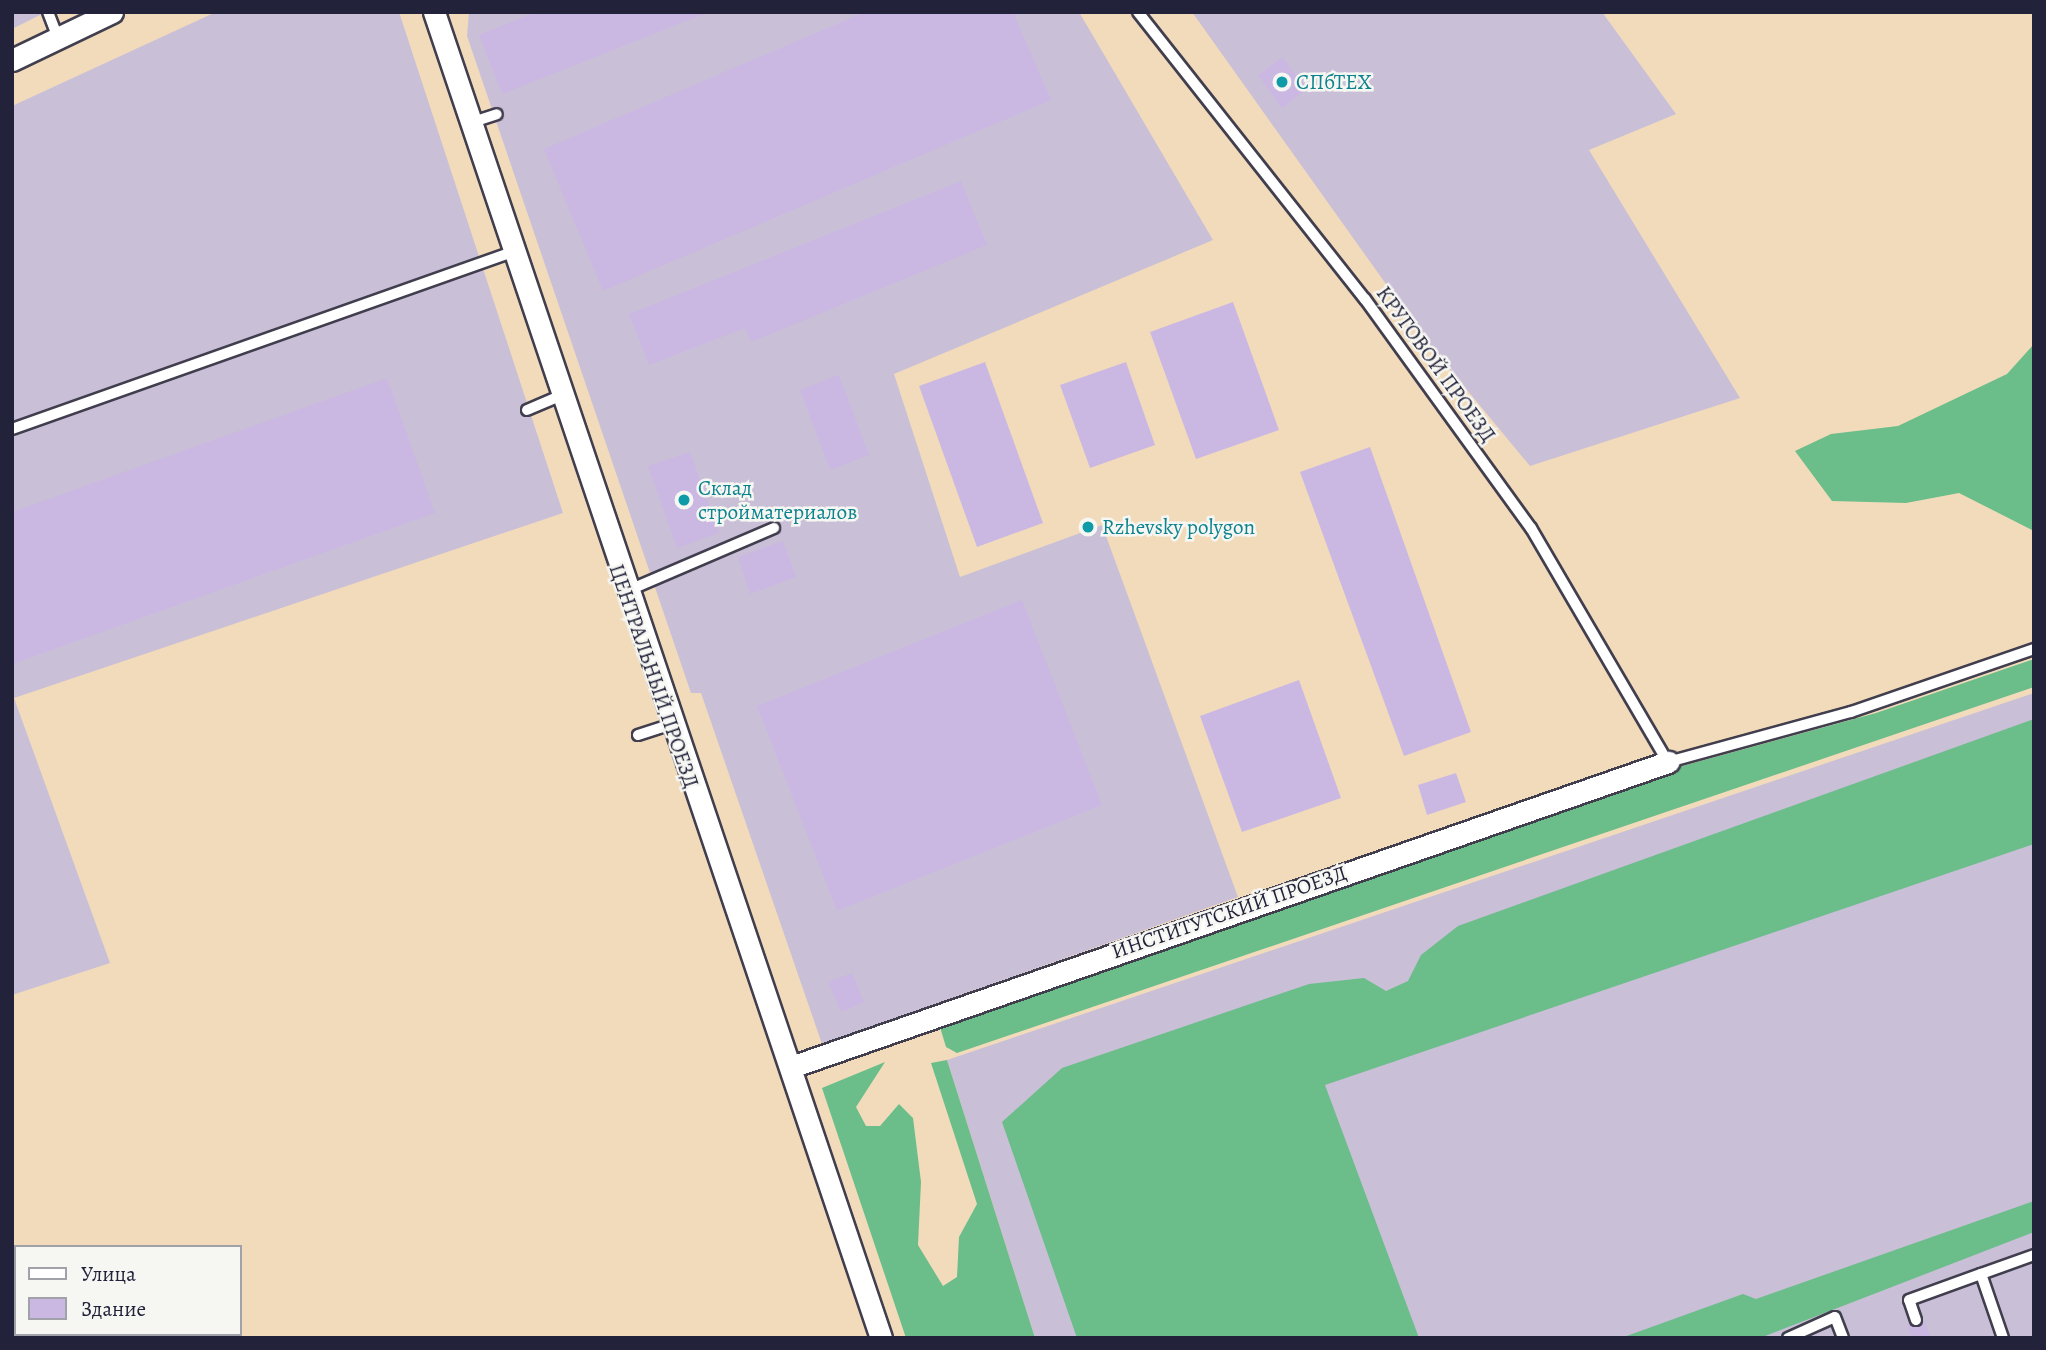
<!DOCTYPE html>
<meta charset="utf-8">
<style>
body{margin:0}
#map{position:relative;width:2046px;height:1350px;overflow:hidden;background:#f2dbbb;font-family:Alegreya,serif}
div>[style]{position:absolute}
.industrial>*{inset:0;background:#c9bfd7}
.forest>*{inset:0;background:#6bbd8a}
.building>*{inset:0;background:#cab8e2}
.roads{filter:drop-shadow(2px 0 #413e4e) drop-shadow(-2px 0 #413e4e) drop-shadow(0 2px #413e4e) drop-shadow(0 -2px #413e4e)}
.service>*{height:10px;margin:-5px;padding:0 5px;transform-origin:5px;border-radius:5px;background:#fff}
.minor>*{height:21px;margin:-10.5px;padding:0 10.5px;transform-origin:10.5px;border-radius:10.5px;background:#fff}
.dots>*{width:19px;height:19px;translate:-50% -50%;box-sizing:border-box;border:4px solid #f6f6f2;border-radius:50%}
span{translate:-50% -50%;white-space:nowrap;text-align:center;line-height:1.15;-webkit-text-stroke:5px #f6f6f2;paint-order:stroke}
.culture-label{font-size:21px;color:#0d838f}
.left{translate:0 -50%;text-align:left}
.street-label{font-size:21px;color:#22223b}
.frame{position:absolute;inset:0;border:14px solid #22223b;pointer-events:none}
.legend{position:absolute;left:14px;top:1245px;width:228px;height:91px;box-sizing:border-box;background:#f6f6f2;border:2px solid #a1a1a9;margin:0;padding:9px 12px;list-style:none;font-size:21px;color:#22223b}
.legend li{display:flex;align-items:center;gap:14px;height:35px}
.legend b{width:35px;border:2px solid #a1a1a9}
</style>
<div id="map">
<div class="industrial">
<div style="clip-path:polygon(12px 12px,46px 12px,12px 29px)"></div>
<div style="clip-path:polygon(216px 12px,399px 12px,563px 513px,14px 698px,110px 963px,12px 995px,12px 106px)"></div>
<div style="clip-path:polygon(469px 12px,1079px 12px,1213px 240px,894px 374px,960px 577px,1102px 525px,1238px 897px,822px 1044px,701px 693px,691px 693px,467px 36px)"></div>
<div style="clip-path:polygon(1192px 12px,1602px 12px,1676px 114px,1589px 150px,1740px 398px,1530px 466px,1428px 343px)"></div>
<div style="clip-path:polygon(2034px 693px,2034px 1338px,1035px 1338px,947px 1060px)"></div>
<div style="clip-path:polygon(16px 1284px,16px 1334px,131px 1338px,12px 1338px)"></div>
</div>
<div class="forest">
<div style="clip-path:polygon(2034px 344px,2034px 531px,1959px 493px,1906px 503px,1832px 501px,1795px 451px,1831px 434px,1898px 426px,2007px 374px)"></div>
<div style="clip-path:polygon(2034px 659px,2034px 687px,957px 1053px,946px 1047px,940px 1027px,1675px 768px,1876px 713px)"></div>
<div style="clip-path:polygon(2034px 719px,2034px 844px,1325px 1085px,1419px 1338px,1077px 1338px,1002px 1122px,1062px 1068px,1309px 984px,1364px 978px,1386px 991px,1408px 981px,1421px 955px,1458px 926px)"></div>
<div style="clip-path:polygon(947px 1060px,1035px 1338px,906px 1338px,822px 1088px,885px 1062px,856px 1107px,866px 1126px,880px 1126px,899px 1104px,913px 1118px,921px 1182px,918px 1245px,943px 1286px,957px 1277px,959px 1237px,977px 1204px,931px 1063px)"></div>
<div style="clip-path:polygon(2034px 1201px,2034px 1232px,1760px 1338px,1621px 1338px,1743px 1294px,1756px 1299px)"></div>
</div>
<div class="building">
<div style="clip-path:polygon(536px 12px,707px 12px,707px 13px,502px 94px,479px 35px)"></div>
<div style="clip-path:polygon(865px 12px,1013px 12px,1051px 100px,603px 291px,544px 149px)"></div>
<div style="clip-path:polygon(1282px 57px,1307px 89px,1282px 108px,1258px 75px)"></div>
<div style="clip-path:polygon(961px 181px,987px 245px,751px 342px,745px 328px,649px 365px,629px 314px)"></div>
<div style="clip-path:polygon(1233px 302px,1279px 430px,1196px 459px,1150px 332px)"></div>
<div style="clip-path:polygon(985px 362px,1043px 523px,977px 547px,919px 386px)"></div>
<div style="clip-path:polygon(1126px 362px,1155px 445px,1090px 468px,1060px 385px)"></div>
<div style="clip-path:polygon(839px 375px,869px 455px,830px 470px,800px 390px)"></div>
<div style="clip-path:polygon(387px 378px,435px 513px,12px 664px,12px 512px)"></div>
<div style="clip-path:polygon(1370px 447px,1471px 732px,1404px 756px,1300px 472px)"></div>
<div style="clip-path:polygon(690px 452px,719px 533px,677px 548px,648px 466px)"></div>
<div style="clip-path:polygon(783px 541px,796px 577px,750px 594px,738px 557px)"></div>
<div style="clip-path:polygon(1022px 600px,1102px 805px,837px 911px,757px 706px)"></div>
<div style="clip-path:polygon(1299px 680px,1341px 798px,1242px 832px,1200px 716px)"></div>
<div style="clip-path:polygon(1456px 773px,1466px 802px,1427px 815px,1418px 785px)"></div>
<div style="clip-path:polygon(852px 973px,864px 1002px,841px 1012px,828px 982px)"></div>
<div style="clip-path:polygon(1923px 1317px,1931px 1338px,1912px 1338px,1907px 1323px,1919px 1327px)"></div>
</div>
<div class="roads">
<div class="service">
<div style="left:48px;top:12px;width:28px;rotate:69deg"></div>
<div style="left:1138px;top:12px;width:366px;rotate:51.7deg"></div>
<div style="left:1365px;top:299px;width:283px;rotate:54.1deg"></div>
<div style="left:1531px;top:528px;width:271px;rotate:59.7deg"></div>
<div style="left:1668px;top:762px;width:190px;rotate:-15.3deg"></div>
<div style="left:1851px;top:712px;width:194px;rotate:-19deg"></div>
<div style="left:470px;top:123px;width:28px;rotate:-18deg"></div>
<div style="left:527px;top:410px;width:36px;rotate:-23deg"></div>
<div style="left:12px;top:429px;width:530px;rotate:-19.49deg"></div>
<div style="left:627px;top:591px;width:160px;rotate:-23.2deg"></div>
<div style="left:638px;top:735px;width:35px;rotate:-18deg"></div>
<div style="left:1981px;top:1274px;width:56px;rotate:-19.7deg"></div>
<div style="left:1916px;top:1320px;width:21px;rotate:-109deg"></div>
<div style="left:1909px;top:1300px;width:77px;rotate:-19.9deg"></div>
<div style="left:1981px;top:1274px;width:68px;rotate:71deg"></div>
<div style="left:1788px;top:1338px;width:51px;rotate:-24.1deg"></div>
<div style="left:1835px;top:1317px;width:22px;rotate:69deg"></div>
</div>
<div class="minor">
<div style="left:434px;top:12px;width:1399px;rotate:71.37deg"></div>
<div style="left:12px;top:60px;width:111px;rotate:-25.6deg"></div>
<div style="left:791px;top:1067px;width:929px;rotate:-19.18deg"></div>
</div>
</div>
<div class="dots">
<div style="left:1282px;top:82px;background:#0f9aa8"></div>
<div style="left:684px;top:500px;background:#0f9aa8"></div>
<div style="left:1088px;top:527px;background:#0f9aa8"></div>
</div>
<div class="culture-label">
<span class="left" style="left:1296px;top:82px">СПбТЕХ</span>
<span class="left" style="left:698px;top:500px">Склад<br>стройматериалов</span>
<span class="left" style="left:1102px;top:527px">Rzhevsky polygon</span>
</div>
<div class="street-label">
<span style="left:1436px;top:364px;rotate:54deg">КРУГОВОЙ ПРОЕЗД</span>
<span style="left:654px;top:676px;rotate:71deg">ЦЕНТРАЛЬНЫЙ ПРОЕЗД</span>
<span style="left:1229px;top:912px;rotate:-19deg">ИНСТИТУТСКИЙ ПРОЕЗД</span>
</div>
<div class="frame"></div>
<ul class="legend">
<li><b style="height:9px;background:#fff"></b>Улица</li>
<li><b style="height:19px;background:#cab8e2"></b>Здание</li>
</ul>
</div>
